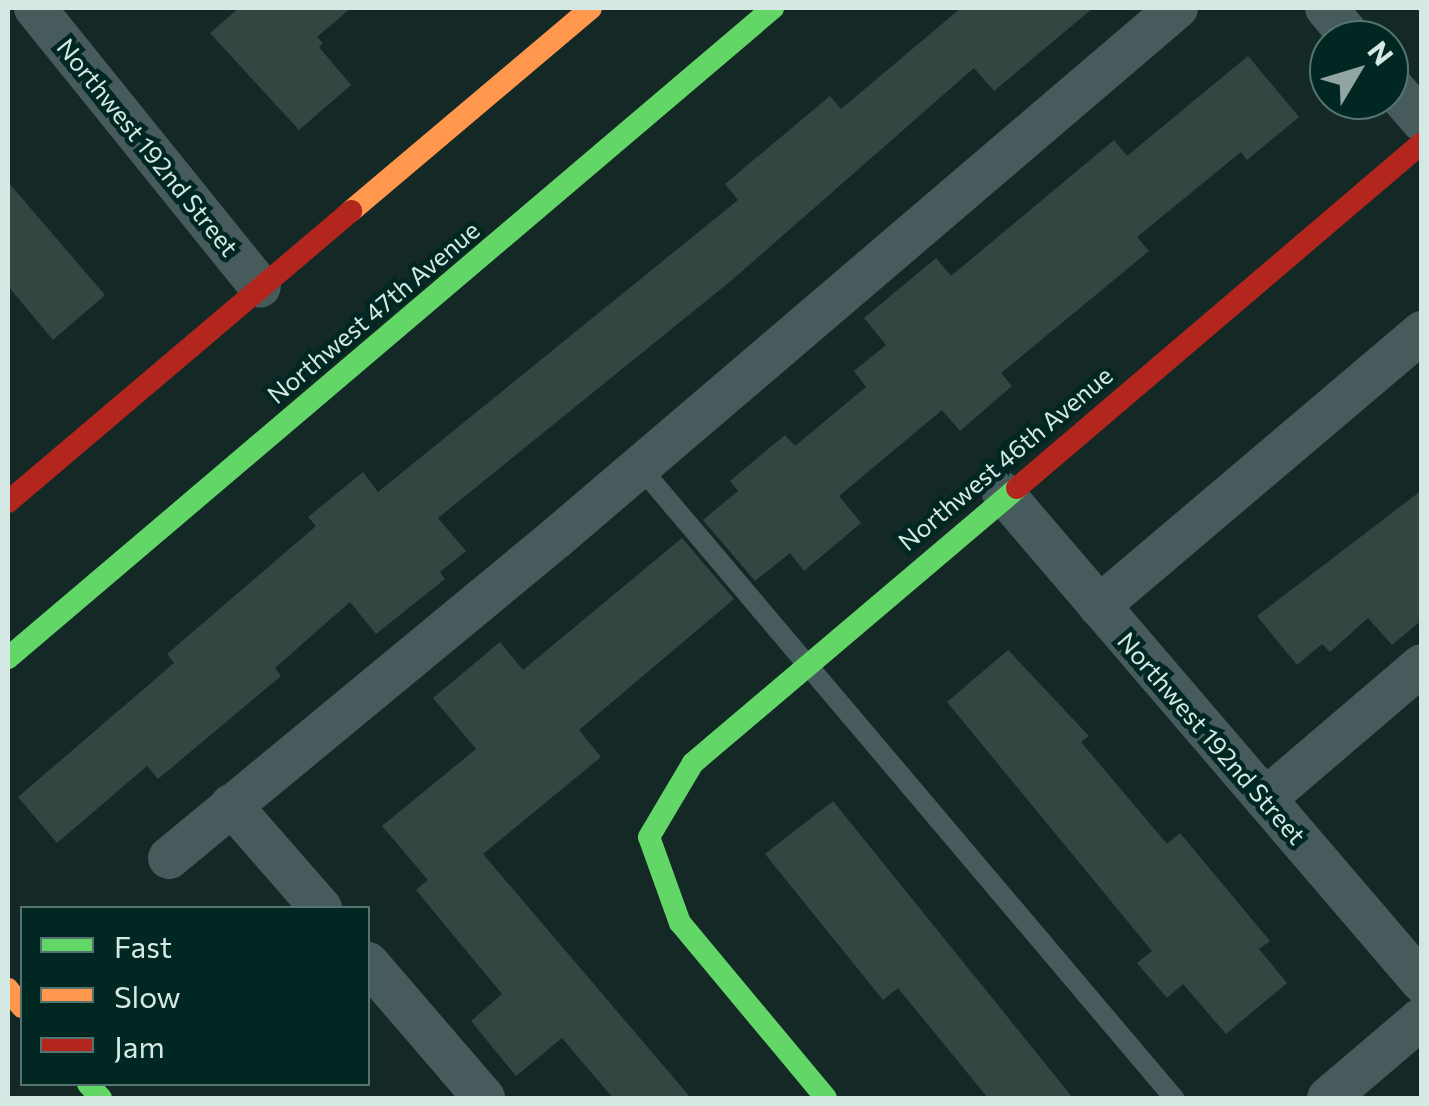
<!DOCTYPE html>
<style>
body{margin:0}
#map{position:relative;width:1429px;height:1106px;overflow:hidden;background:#142926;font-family:Commissioner,sans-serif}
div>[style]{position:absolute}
.building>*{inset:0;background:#354541}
.lane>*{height:20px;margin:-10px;padding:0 10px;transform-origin:10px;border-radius:10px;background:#475b5d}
.street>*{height:42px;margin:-21px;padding:0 21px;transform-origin:21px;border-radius:21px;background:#475b5d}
.fast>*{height:22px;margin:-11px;padding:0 11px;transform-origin:11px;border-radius:11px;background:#63d668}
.slow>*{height:22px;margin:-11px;padding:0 11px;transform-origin:11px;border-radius:11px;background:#ff974d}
.jam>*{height:22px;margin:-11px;padding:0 11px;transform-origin:11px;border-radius:11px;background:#b3261e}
span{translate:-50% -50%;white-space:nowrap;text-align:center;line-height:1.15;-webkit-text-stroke:9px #012722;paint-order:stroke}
.street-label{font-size:25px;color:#d4e8e4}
.frame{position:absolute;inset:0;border:10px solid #d4e8e4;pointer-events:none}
.legend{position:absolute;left:20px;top:906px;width:350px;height:180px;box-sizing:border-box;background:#012722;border:2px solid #557470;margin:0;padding:12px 18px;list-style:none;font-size:30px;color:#d4e8e4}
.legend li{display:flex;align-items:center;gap:20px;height:50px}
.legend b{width:50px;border:2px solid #557470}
.north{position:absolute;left:1309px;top:20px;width:100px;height:100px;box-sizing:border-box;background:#012722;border:2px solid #557470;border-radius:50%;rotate:52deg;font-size:28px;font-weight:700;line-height:40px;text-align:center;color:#d4e8e4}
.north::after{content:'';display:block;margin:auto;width:35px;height:45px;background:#91a5a2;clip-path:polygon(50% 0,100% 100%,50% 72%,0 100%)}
</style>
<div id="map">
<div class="building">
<div style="clip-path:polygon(239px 8px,351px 8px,317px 37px,323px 43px,319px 47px,351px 85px,299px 130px,210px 33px)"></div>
<div style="clip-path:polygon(961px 8px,1093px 8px,994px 91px,974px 68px,732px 280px,438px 518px,466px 551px,440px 572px,445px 579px,376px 634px,350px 602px,275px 668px,281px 676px,158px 779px,147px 766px,57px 843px,18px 797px,174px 663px,167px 654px,316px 526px,308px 517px,363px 472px,378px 492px,738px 200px,725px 184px,830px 96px,841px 109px)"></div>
<div style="clip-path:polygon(1248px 56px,1299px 117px,1247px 160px,1241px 152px,1137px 237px,1149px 251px,1001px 373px,1012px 386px,960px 431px,942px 410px,839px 496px,861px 523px,804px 571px,790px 553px,755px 581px,703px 520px,738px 491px,730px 481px,785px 435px,795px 446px,866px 387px,854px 371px,886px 345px,864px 318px,936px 258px,951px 276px,1114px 140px,1127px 156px)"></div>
<div style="clip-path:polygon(8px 182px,105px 295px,53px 340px,8px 286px)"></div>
<div style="clip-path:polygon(1422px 490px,1422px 620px,1392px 645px,1368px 618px,1330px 652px,1322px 644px,1297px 665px,1257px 616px)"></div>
<div style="clip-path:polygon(682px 538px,734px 599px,579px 730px,601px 757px,483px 854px,691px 1098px,613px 1098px,562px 1038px,516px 1076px,471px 1021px,502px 994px,416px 890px,428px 880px,382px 826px,476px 749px,433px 698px,500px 642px,523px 670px)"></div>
<div style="clip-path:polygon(1008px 650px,1089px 736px,1081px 742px,1167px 844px,1180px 833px,1270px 941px,1259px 949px,1287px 983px,1226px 1034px,1183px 984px,1167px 998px,1137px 963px,1152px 951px,947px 702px)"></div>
<div style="clip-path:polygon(833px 801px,1073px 1098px,988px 1098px,898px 988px,883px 1000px,765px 854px)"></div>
</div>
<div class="lane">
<div style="left:640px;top:467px;width:827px;rotate:49.76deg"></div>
</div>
<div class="street">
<div style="left:35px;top:8px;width:358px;rotate:51.1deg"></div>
<div style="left:1326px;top:8px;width:42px;rotate:49.8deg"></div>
<div style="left:1389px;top:83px;width:50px;rotate:49deg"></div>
<div style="left:1003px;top:493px;width:644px;rotate:49.41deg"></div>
<div style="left:1099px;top:606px;width:424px;rotate:-40.3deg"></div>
<div style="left:1265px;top:799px;width:206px;rotate:-40.5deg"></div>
<div style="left:231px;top:805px;width:137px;rotate:48.9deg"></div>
<div style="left:169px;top:858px;width:501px;rotate:-39.57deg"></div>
<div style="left:555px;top:539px;width:818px;rotate:-40.49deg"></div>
<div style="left:368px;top:963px;width:178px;rotate:49.3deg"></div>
<div style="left:1328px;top:1098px;width:123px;rotate:-40.4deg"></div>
</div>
<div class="fast">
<div style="left:8px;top:658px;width:1004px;rotate:-40.35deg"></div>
<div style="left:88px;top:1084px;width:19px;rotate:47deg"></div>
<div style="left:826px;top:1098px;width:228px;rotate:-129.8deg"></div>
<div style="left:680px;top:923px;width:91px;rotate:-109.8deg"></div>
<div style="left:649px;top:837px;width:86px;rotate:-59.3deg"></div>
<div style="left:693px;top:763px;width:425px;rotate:-40.3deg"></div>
</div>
<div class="slow">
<div style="left:351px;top:211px;width:314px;rotate:-40.2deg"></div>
<div style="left:8px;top:989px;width:23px;rotate:52deg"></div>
</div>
<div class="jam">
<div style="left:1017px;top:488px;width:532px;rotate:-40.43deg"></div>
<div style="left:8px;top:502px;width:450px;rotate:-40.3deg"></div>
</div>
<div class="street-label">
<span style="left:148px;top:147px;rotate:51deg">Northwest 192nd Street</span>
<span style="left:373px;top:312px;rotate:-40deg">Northwest 47th Avenue</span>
<span style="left:1005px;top:458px;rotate:-40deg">Northwest 46th Avenue</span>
<span style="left:1212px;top:738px;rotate:49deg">Northwest 192nd Street</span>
</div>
<div class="frame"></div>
<ul class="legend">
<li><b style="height:12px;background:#63d668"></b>Fast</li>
<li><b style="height:12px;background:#ff974d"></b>Slow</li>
<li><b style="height:12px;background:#b3261e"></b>Jam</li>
</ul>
<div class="north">N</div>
</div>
